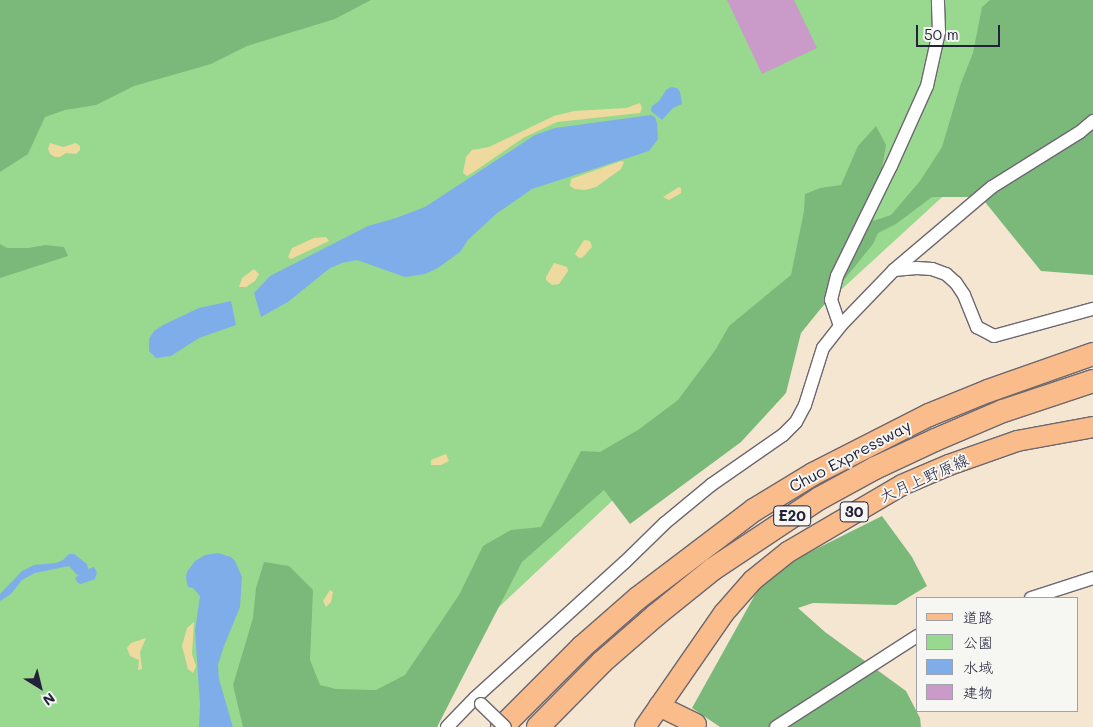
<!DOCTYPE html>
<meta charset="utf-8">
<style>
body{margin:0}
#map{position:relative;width:1093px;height:727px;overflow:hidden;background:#f4e6d1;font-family:Mali,"Klee One",sans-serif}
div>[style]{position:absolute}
.green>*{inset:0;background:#99d98f}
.forest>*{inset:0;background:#7ab97a}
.sand>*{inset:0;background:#eeda9e}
.water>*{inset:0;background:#7fade9}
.building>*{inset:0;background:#ca9bc8}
.roads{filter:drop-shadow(1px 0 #6c6770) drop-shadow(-1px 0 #6c6770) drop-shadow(0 1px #6c6770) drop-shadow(0 -1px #6c6770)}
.street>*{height:12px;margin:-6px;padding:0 6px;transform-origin:6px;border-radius:6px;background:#fff}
.primary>*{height:20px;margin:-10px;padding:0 10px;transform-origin:10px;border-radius:10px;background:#f9bc8a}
.highway>*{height:22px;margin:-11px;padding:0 11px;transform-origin:11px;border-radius:11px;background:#f9bc8a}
.bridges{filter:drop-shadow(1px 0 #6c6770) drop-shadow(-1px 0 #6c6770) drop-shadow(0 1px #6c6770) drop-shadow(0 -1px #6c6770)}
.street-bridge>*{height:12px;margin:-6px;padding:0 6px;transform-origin:6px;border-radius:6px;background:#fff}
span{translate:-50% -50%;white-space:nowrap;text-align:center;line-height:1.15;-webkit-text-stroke:4px #f6f6f2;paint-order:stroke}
.shield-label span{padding:1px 4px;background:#f6f6f2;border:1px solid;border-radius:4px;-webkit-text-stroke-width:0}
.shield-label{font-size:15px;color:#22223b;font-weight:700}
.street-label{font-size:16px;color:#22223b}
.legend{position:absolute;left:916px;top:597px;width:162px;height:115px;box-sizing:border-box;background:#f6f6f2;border:1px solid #a1a1a9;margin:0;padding:6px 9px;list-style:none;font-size:15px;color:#22223b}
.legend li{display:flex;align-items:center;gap:10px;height:25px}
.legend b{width:25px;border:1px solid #a1a1a9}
.north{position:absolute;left:15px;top:662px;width:50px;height:50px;-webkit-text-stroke:4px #f6f6f2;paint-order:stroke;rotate:144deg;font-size:14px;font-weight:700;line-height:20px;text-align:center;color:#22223b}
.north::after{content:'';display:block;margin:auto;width:18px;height:22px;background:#22223b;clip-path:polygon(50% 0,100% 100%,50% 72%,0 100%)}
.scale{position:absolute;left:916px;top:25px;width:84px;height:22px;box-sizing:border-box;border:2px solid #22223b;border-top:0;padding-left:6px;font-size:15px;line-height:18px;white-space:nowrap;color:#22223b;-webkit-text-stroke:4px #f6f6f2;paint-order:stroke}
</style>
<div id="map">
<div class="green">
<div style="clip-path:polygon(137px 0,1084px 0,1025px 121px,661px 455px,371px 727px,0 727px,0 111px)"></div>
</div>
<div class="forest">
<div style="clip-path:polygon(0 0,371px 0,335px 19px,247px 46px,211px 64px,134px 86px,96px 105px,65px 110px,45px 117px,28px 154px,0 172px)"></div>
<div style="clip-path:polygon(990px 0,1093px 0,1093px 275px,1041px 271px,981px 197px,932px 197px,896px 224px,878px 233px,873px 244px,801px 333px,786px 393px,741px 442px,630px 524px,604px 490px,522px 562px,437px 727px,243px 727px,233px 685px,253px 618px,256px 588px,264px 562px,289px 566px,313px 590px,310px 660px,320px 685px,336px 689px,376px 690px,405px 675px,459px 595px,483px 546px,511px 530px,541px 527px,581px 451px,600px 452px,638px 430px,678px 400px,716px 349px,729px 326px,791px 275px,804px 211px,805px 194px,820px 188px,841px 185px,858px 146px,876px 126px,886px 145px,873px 221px,891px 215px,920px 181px,942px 147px,961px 83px,973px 53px,982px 7px)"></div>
<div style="clip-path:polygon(0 244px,7px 248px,29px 248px,45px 245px,64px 247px,68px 256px,0 278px)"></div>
<div style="clip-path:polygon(882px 516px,912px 557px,927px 586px,896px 605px,813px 603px,798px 608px,825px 632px,906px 691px,920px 718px,921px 727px,720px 727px,692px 708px,761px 584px,790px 562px)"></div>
</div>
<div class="sand">
<div style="clip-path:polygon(640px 103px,642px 108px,640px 113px,557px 122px,523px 138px,472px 173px,467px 176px,463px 173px,466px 157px,472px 150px,489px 147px,554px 116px,574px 111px,626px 108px)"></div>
<div style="clip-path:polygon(50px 143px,63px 147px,76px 143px,80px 146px,80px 150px,76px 154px,66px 153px,60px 157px,55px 157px,50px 154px,48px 149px)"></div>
<div style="clip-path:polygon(621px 161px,624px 162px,621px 169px,596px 187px,585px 190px,575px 189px,570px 186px,571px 179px)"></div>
<div style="clip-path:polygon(679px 187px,681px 188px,681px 193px,669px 200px,663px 197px)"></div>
<div style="clip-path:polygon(326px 237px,329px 241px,291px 259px,288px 257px,292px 248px,314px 238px)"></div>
<div style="clip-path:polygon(584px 240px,590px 241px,592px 247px,582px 258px,579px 258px,575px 254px)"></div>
<div style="clip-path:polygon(554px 263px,567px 267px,568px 271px,559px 284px,552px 285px,546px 280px,546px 277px)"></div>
<div style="clip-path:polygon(254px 269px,259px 274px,255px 281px,246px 287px,239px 287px,242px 278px)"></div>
<div style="clip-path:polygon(446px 454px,449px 461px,441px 465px,431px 465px,431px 460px)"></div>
<div style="clip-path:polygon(330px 590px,333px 592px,331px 602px,326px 607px,323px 601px)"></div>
<div style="clip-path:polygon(194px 622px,192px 654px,196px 666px,193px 673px,188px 669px,182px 646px,187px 628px)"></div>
<div style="clip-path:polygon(146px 638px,140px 652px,142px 669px,138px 670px,139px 660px,130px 656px,127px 648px,131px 643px)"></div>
</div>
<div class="water">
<div style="clip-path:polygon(671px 87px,677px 88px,680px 92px,682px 104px,673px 108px,662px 120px,651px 111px,652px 106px,659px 101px,666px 90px)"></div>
<div style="clip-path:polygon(651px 115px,655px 117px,657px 123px,658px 139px,649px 151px,532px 189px,496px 214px,468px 240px,460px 252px,438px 268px,425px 274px,405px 277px,357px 260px,342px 263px,330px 268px,288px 302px,261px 317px,254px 293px,270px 276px,368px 226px,396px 218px,425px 207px,535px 135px,555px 128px)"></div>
<div style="clip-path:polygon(231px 301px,236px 325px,199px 338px,171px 356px,156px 358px,149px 351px,149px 339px,154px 331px,163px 325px,199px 308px)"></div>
<div style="clip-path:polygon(218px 553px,231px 557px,235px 561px,242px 577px,240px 607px,224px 646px,218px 665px,219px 679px,233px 727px,199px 727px,200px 704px,195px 631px,200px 596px,193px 588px,188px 587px,186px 578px,187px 572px,195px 561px,205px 555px)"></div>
<div style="clip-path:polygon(69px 554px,74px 554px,87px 564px,88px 569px,94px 567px,97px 572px,95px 579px,81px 584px,78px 583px,75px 578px,80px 574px,77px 575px,69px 566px,35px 573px,22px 580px,11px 594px,0 601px,0 594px,22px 571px,34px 565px,56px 563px,63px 560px)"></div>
</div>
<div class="building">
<div style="clip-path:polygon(727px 0,794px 0,817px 48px,762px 74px)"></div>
</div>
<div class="roads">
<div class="street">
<div style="left:894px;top:270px;width:23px;rotate:-5deg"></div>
<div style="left:917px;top:268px;width:15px;rotate:4deg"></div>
<div style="left:932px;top:269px;width:15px;rotate:20deg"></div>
<div style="left:946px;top:274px;width:13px;rotate:42deg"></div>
<div style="left:956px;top:283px;width:14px;rotate:56deg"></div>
<div style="left:964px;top:295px;width:35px;rotate:68deg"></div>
<div style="left:977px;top:327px;width:19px;rotate:28deg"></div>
<div style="left:994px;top:336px;width:103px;rotate:-15.3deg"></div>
<div style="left:840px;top:326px;width:28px;rotate:-109deg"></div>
<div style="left:831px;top:300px;width:25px;rotate:-76deg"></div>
<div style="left:837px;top:276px;width:123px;rotate:-63.9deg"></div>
<div style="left:891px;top:166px;width:88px;rotate:-65.8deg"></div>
<div style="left:927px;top:86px;width:55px;rotate:-77.5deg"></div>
<div style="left:939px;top:32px;width:32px;rotate:-92deg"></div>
<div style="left:1031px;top:598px;width:65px;rotate:-17.9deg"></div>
<div style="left:447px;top:727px;width:40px;rotate:-46deg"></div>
<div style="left:475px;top:698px;width:202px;rotate:-42.2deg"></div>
<div style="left:625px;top:562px;width:56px;rotate:-44.3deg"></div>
<div style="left:665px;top:523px;width:60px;rotate:-39.6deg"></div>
<div style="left:711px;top:485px;width:88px;rotate:-34.8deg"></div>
<div style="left:783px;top:435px;width:18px;rotate:-45deg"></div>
<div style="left:796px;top:422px;width:19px;rotate:-62deg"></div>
<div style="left:805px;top:405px;width:60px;rotate:-72.5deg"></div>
<div style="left:823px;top:348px;width:28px;rotate:-52deg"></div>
<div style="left:840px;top:326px;width:78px;rotate:-46deg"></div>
<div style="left:894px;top:270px;width:128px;rotate:-40.3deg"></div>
<div style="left:992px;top:187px;width:104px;rotate:-32deg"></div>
<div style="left:1080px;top:132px;width:17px;rotate:-40deg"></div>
<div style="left:776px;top:727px;width:168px;rotate:-32.8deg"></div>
</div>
<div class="primary">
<div style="left:659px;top:706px;width:41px;rotate:25.9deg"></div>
<div style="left:645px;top:727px;width:139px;rotate:-55.3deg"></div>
<div style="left:724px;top:613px;width:44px;rotate:-48.7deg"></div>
<div style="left:753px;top:580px;width:45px;rotate:-38.7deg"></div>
<div style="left:788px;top:552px;width:132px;rotate:-30.4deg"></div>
<div style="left:902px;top:485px;width:51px;rotate:-23.1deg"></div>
<div style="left:949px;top:465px;width:72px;rotate:-19.4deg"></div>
<div style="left:1017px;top:441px;width:77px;rotate:-10.4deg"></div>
</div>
<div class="highway">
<div style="left:502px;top:727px;width:113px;rotate:-45deg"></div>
<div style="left:582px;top:647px;width:74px;rotate:-41.2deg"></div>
<div style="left:638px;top:598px;width:146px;rotate:-37.2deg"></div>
<div style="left:754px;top:510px;width:69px;rotate:-31.4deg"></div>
<div style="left:813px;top:474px;width:130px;rotate:-27deg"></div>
<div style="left:929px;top:415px;width:64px;rotate:-22.1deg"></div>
<div style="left:988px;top:391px;width:111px;rotate:-19.4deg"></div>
<div style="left:538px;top:727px;width:91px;rotate:-45.4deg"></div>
<div style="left:602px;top:662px;width:72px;rotate:-41deg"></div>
<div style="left:656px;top:615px;width:73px;rotate:-38.9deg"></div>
<div style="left:713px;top:569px;width:128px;rotate:-33.6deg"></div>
<div style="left:820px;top:498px;width:63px;rotate:-28.6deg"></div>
<div style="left:875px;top:468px;width:66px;rotate:-25deg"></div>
<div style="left:935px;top:440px;width:74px;rotate:-23.1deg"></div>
<div style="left:1003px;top:411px;width:95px;rotate:-18.4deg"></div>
</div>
</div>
<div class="bridges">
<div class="street-bridge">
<div style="left:481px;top:704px;width:33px;rotate:44deg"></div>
</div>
</div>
<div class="shield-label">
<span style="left:854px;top:512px">30</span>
<span style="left:792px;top:516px">E20</span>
</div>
<div class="street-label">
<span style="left:850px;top:456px;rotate:-28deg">Chuo Expressway</span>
<span style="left:924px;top:478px;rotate:-24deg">大月上野原線</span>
</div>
<ul class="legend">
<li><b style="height:6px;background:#f9bc8a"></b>道路</li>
<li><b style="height:14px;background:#99d98f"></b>公園</li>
<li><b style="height:14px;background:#7fade9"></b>水域</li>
<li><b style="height:14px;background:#ca9bc8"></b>建物</li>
</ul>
<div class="north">N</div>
<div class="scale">50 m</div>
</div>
